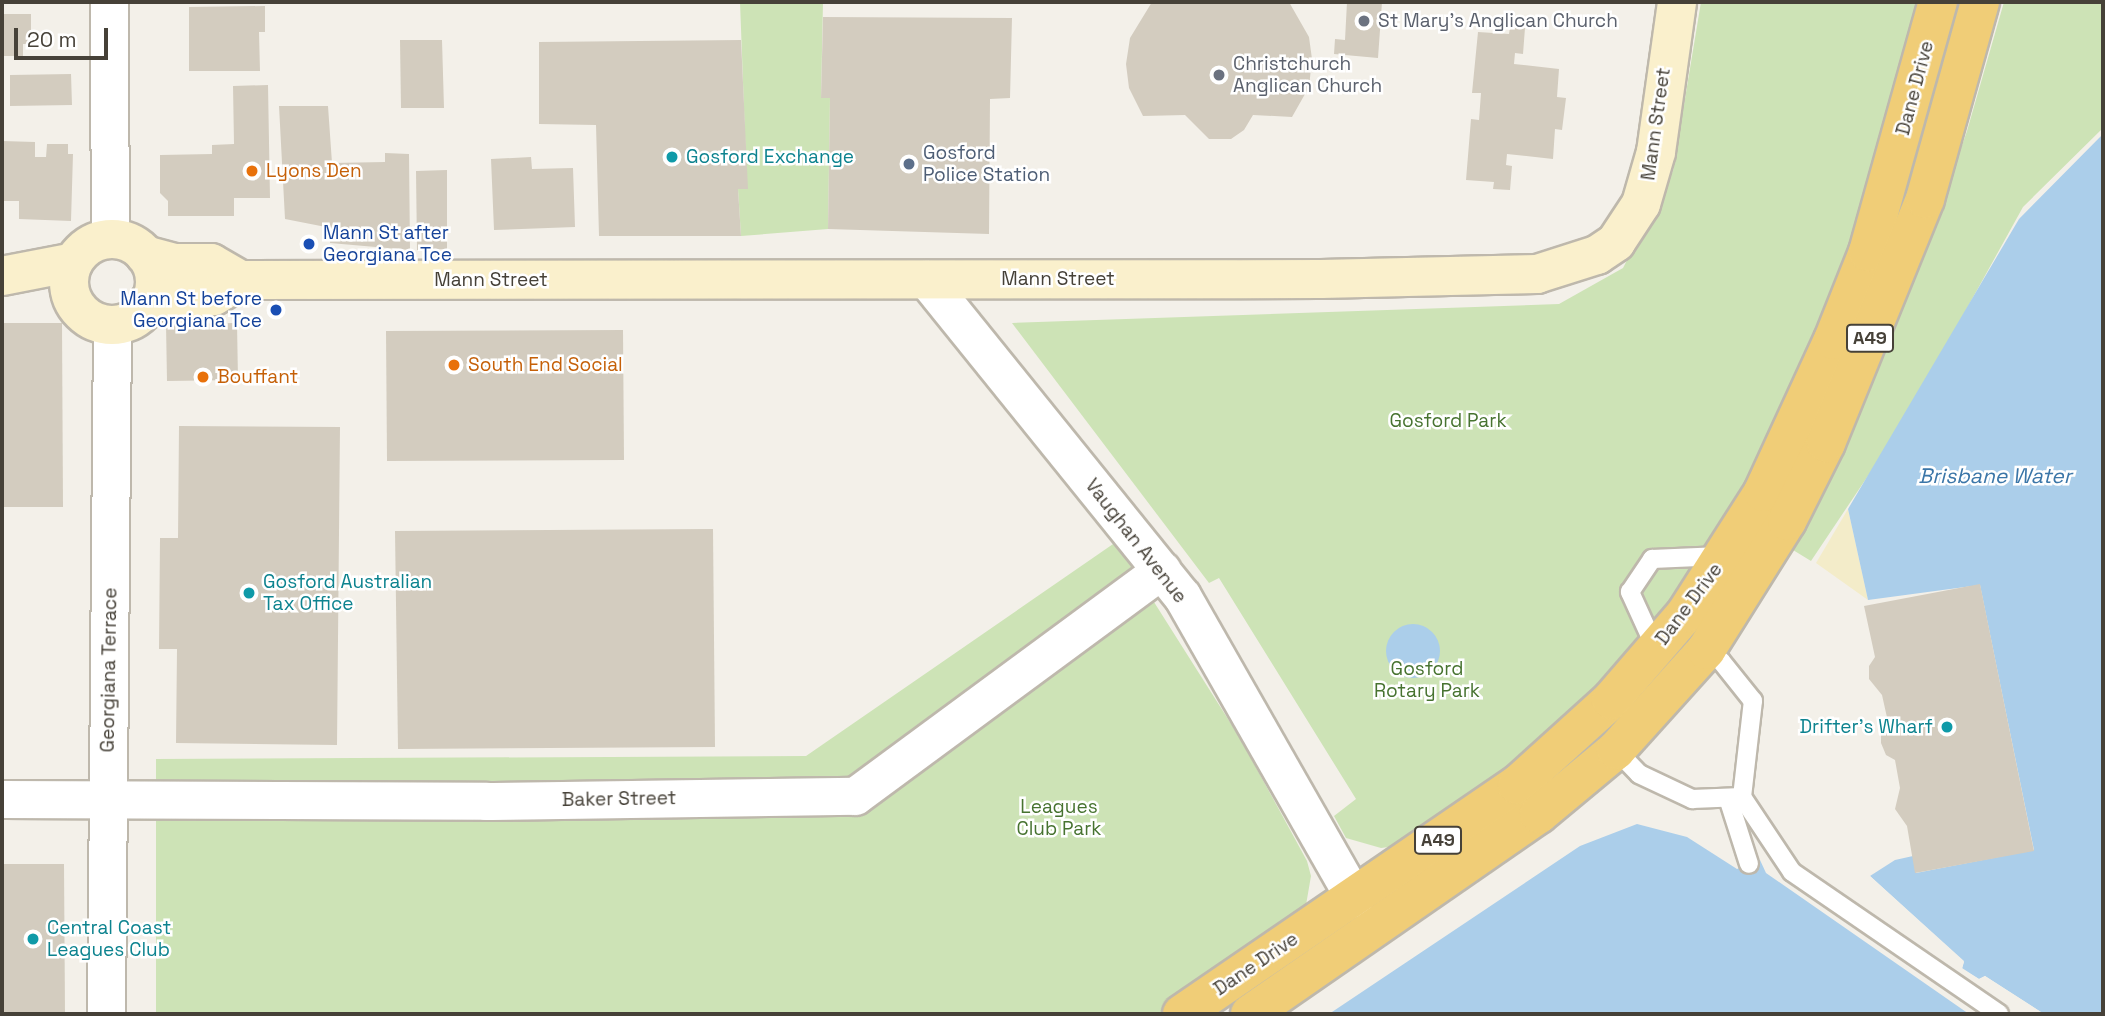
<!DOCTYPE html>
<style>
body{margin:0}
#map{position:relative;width:2105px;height:1016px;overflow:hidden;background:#f3f0e9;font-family:"Space Grotesk",sans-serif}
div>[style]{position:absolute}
.green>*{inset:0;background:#cde3b6}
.sand>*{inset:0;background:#f3ecc9}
.water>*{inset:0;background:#abceea}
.round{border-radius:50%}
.pier>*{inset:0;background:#f3f0e9}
.building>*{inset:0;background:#d3ccbf}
.roads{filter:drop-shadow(2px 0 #beb8ac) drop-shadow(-2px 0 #beb8ac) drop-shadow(0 2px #beb8ac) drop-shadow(0 -2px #beb8ac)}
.lane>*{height:18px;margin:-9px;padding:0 9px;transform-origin:9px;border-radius:9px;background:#fff}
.street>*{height:37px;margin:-18.5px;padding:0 18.5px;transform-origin:18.5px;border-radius:18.5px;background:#fff}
.secondary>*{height:38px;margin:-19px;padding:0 19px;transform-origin:19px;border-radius:19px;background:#faf0cc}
.secondary>.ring{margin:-19px;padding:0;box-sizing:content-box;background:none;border:38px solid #faf0cc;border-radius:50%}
.highway>*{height:38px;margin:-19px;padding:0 19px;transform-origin:19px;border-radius:19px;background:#f0cd77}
.dots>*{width:19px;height:19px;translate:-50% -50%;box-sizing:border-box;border:4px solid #fff;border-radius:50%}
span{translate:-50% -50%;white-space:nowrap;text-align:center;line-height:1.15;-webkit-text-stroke:5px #fff;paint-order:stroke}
.shield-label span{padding:2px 5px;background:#fff;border:2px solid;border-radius:5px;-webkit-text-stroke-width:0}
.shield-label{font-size:18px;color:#464138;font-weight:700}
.worship-label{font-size:19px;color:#5b616d}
.left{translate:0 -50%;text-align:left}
.street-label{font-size:19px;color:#464138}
.service-label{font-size:19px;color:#4e5e75}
.culture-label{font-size:19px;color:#0d838f}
.right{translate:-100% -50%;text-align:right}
.food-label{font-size:19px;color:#c56008}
.transit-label{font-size:19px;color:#164399}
.park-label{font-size:19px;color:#477330}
.water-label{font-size:21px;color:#3b76a8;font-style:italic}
.frame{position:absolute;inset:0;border:4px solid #464138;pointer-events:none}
.scale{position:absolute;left:14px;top:28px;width:94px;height:32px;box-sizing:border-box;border:4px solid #464138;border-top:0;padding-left:9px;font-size:21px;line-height:24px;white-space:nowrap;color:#464138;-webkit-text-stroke:5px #fff;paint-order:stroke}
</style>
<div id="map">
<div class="green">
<div style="clip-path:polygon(740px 2px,823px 2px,821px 98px,830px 98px,828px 229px,741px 236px,738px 189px,747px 189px)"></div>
<div style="clip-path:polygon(1701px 2px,1922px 2px,1851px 254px,1760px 461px,1684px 589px,1564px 727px,1412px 844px,1381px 848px,1346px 838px,1334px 816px,1356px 799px,1219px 578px,1209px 583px,1012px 323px,1559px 304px,1623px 268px,1673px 171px)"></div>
<div style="clip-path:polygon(2004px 2px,2103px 2px,2103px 128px,2023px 207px,1904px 422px,1811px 561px,1793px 550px,1844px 452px,1931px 234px,1967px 131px)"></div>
<div style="clip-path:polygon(1116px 542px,1240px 738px,1307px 861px,1311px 876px,1306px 905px,1287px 928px,1158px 1014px,156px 1014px,156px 759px,806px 756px)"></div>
</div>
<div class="sand">
<div style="clip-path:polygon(1848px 509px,1868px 600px,1816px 563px)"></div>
</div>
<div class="water">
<div style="clip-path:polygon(2103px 134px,2103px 1014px,2044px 1014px,1985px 976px,1979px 979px,1962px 968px,1964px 961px,1870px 876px,1895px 860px,1913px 856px,1916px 873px,2034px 850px,1980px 585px,1868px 600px,1848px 509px,2019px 219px)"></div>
<div class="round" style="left:1386px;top:624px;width:54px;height:54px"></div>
<div style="clip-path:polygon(1637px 824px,1687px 837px,1737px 869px,1760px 860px,1766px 873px,1969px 1014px,1329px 1014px,1580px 846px)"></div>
</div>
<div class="pier">
<div style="clip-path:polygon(1870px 876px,1964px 962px,1962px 969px,1979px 979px,1985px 976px,2044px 1014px,1960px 971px,1960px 963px,1866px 877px)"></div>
<div style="clip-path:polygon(1811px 896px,1834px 915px,1973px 1014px,1832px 918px,1807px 897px)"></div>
</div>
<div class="building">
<div style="clip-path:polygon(1152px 2px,1289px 2px,1309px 37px,1312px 59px,1309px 87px,1292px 117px,1253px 115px,1244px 130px,1231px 139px,1209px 139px,1185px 115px,1143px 116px,1129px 88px,1126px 64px,1130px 38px)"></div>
<div style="clip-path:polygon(1347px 2px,1382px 2px,1378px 58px,1334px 54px,1335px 39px,1345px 40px)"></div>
<div style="clip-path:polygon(265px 6px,265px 32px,259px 32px,260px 71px,189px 71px,189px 7px)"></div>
<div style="clip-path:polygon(2px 14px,31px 14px,31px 44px,23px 44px,23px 56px,2px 56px)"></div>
<div style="clip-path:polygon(823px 17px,1012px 18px,1010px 98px,990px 99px,989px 234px,828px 229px,830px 98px,821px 98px)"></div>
<div style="clip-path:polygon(1510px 27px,1525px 28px,1523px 54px,1515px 53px,1514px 64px,1559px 69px,1557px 97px,1566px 98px,1562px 130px,1555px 129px,1553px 159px,1507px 154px,1506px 165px,1512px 166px,1510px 190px,1493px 189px,1494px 182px,1466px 180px,1471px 119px,1479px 120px,1481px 93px,1472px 93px,1478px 32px,1509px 34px)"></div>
<div style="clip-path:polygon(400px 40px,442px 40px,444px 108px,401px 108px)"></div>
<div style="clip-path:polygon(741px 40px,748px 189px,738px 189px,741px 236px,599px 236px,596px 125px,539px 124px,539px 42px)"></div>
<div style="clip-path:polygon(71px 74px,72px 105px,10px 106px,10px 75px)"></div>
<div style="clip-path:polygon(268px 85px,270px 198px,234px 198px,234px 216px,168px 216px,168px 201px,160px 193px,160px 155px,212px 154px,212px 145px,234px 144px,233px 86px)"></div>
<div style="clip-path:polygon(279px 106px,328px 106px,332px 163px,385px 162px,385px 153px,409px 154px,410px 250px,330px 243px,331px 228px,285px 219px)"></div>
<div style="clip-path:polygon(2px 141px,35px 142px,35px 157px,46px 157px,47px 144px,68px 144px,68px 154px,73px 154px,71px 221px,19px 219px,19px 201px,2px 201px)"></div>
<div style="clip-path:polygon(531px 157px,532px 169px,573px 168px,575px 227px,494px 230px,491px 159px)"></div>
<div style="clip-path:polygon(447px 170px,447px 249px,417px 250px,416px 171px)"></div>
<div style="clip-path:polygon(2px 323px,62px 323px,63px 507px,2px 507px)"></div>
<div style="clip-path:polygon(237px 323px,238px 380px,167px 381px,166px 324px)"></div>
<div style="clip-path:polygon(623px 330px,624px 460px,387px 461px,386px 331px)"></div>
<div style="clip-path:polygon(179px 426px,340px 427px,337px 745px,176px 743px,177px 649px,159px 649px,160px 538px,178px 538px)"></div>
<div style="clip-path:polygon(713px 529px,715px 747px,398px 749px,395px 531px)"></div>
<div style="clip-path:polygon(1980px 584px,2034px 851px,1915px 873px,1907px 826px,1895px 809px,1900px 788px,1895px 760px,1886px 755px,1881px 743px,1881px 731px,1888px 722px,1882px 695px,1869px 679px,1869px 666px,1875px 657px,1864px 606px)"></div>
<div style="clip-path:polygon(2px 864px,64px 864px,65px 1014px,2px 1014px)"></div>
</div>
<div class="roads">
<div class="lane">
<div style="left:1656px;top:649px;width:63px;rotate:-114.5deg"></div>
<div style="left:1630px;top:592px;width:40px;rotate:-56deg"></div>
<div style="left:1652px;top:559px;width:69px;rotate:-2.5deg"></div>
<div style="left:1616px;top:750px;width:33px;rotate:46deg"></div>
<div style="left:1639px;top:774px;width:59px;rotate:25.3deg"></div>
<div style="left:1692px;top:799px;width:50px;rotate:-2.3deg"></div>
<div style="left:1742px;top:797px;width:97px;rotate:-83.5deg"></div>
<div style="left:1753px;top:701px;width:51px;rotate:-128.7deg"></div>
<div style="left:1721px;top:661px;width:19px;rotate:-144deg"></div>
<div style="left:1742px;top:797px;width:90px;rotate:56.3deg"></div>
<div style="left:1792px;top:872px;width:251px;rotate:34.4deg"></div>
<div style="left:1728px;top:798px;width:69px;rotate:72.3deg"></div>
</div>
<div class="street">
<div style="left:109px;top:2px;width:237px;rotate:89.8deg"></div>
<div style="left:926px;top:279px;width:407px;rotate:51.1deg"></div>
<div style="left:1182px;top:596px;width:348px;rotate:60.3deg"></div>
<div style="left:2px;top:799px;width:484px;rotate:0.2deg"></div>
<div style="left:486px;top:801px;width:369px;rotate:-0.8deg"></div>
<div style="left:855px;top:796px;width:381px;rotate:-36.4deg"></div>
<div style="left:106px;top:1014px;width:688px;rotate:-89.5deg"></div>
</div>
<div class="secondary">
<div class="ring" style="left:69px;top:239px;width:48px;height:48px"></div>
<div style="left:145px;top:255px;width:30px;rotate:15deg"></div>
<div style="left:174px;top:263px;width:37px"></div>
<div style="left:211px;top:263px;width:34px;rotate:30deg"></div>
<div style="left:241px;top:280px;width:1080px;rotate:-0.05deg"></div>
<div style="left:1321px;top:279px;width:216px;rotate:-1.3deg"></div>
<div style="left:1537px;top:274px;width:63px;rotate:-17.6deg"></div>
<div style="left:1597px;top:255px;width:23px;rotate:-34deg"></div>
<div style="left:1616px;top:242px;width:45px;rotate:-56.7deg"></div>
<div style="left:1641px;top:204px;width:54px;rotate:-73.9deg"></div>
<div style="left:1656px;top:152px;width:151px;rotate:-82deg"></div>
<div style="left:2px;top:276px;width:73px;rotate:-11deg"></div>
<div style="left:150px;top:300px;width:64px;rotate:-3.6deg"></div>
<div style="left:214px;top:296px;width:31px;rotate:-31deg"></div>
</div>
<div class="highway">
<div style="left:1182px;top:1014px;width:406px;rotate:-34.4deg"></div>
<div style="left:1517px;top:785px;width:127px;rotate:-42.1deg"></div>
<div style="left:1611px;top:700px;width:115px;rotate:-49.2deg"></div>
<div style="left:1686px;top:613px;width:143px;rotate:-57.5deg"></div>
<div style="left:1763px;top:492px;width:167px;rotate:-65.3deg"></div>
<div style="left:1833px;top:340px;width:95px;rotate:-68.3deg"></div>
<div style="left:1868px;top:252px;width:260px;rotate:-74.4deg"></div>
<div style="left:1250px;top:1014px;width:351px;rotate:-34.7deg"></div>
<div style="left:1539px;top:814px;width:100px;rotate:-39.7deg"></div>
<div style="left:1616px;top:750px;width:135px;rotate:-48deg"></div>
<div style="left:1706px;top:650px;width:152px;rotate:-57.9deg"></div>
<div style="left:1787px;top:521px;width:87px;rotate:-63.4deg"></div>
<div style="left:1826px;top:443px;width:263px;rotate:-67.9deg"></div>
<div style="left:1925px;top:199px;width:205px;rotate:-74.4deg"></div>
</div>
</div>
<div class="dots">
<div style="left:1364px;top:21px;background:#6b7280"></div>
<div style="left:1219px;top:75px;background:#6b7280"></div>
<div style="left:672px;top:157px;background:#0f9aa8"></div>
<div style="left:909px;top:164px;background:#5c6f8a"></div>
<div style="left:252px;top:171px;background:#e8710a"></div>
<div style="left:309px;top:244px;background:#1a4fb4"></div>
<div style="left:276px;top:310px;background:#1a4fb4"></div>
<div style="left:454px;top:365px;background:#e8710a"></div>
<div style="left:203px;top:377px;background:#e8710a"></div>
<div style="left:249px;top:593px;background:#0f9aa8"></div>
<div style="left:1947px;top:727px;background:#0f9aa8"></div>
<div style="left:33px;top:939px;background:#0f9aa8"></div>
</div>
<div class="shield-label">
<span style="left:1870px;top:338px">A49</span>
<span style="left:1438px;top:840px">A49</span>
</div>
<div class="worship-label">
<span class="left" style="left:1378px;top:21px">St Mary's Anglican Church</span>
<span class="left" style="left:1233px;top:75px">Christchurch<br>Anglican Church</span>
</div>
<div class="street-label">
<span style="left:1915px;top:88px;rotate:-75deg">Dane Drive</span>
<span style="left:1656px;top:124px;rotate:-82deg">Mann Street</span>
<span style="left:1058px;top:279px">Mann Street</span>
<span style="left:491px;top:280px">Mann Street</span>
<span style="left:1136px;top:541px;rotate:52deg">Vaughan Avenue</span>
<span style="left:1689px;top:604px;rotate:-53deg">Dane Drive</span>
<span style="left:109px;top:670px;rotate:-89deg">Georgiana Terrace</span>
<span style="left:619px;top:799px;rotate:-1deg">Baker Street</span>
<span style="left:1256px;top:964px;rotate:-34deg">Dane Drive</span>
</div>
<div class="service-label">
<span class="left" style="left:923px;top:164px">Gosford<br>Police Station</span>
</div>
<div class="culture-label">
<span class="left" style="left:686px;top:157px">Gosford Exchange</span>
<span class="left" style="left:263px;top:593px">Gosford Australian<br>Tax Office</span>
<span class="right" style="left:1933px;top:727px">Drifter's Wharf</span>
<span class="left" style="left:47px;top:939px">Central Coast<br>Leagues Club</span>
</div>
<div class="food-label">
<span class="left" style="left:266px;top:171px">Lyons Den</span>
<span class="left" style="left:468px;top:365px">South End Social</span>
<span class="left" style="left:217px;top:377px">Bouffant</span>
</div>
<div class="transit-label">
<span class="left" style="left:323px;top:244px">Mann St after<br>Georgiana Tce</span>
<span class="right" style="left:262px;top:310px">Mann St before<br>Georgiana Tce</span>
</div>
<div class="park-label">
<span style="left:1448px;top:421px">Gosford Park</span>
<span style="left:1427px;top:680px">Gosford<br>Rotary Park</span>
<span style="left:1059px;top:818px">Leagues<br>Club Park</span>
</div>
<div class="water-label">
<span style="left:1995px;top:476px">Brisbane Water</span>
</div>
<div class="frame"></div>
<div class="scale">20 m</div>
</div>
